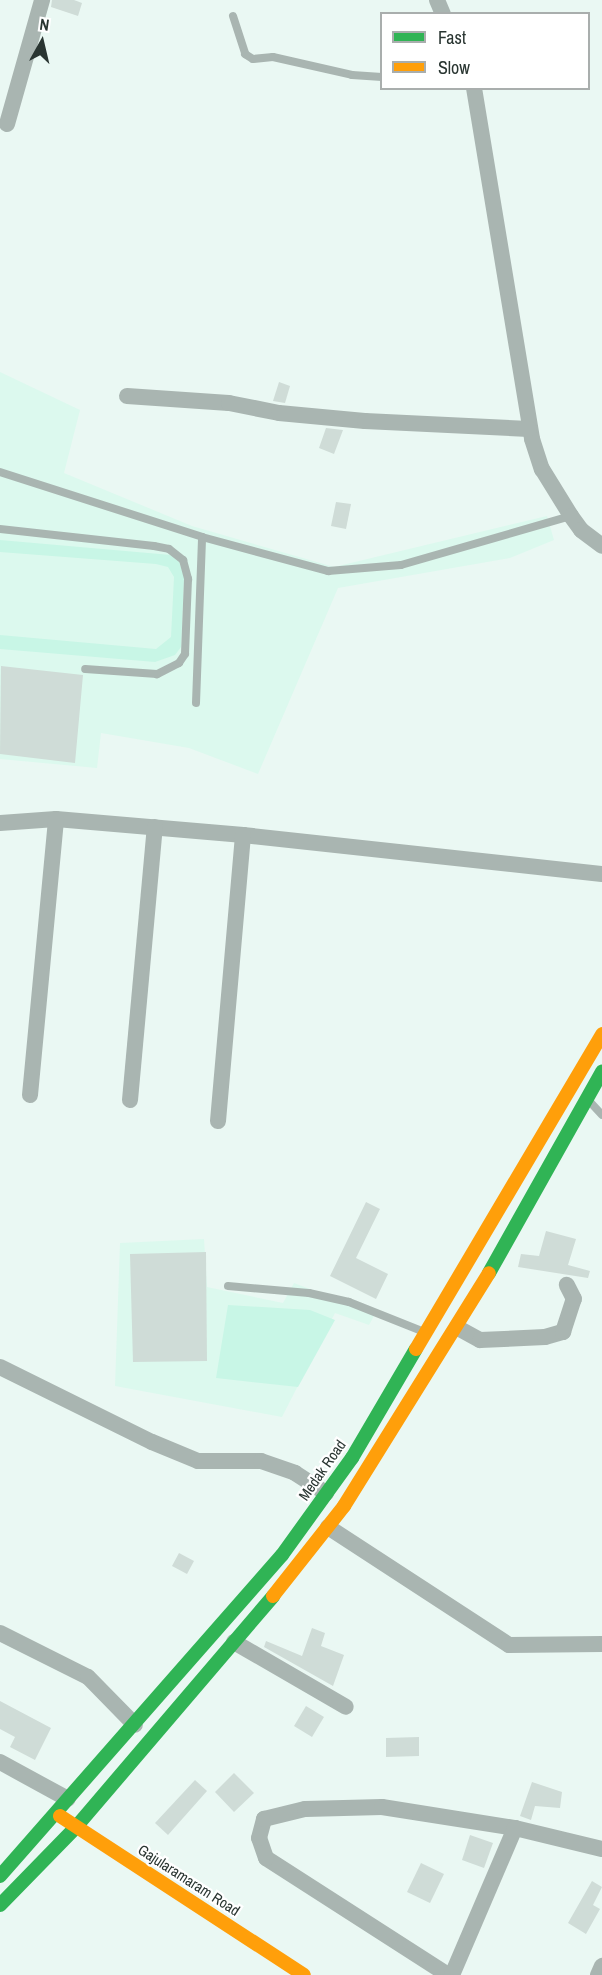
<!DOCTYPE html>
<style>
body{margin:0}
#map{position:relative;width:602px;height:1975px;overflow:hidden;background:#eaf8f3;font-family:"Archivo Narrow",sans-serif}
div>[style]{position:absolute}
.built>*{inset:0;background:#dcf9ee}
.green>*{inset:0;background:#c8f6e6}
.building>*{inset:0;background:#cfdcd7}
.lane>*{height:8px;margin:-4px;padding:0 4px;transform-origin:4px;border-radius:4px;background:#a9b5b1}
.street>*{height:16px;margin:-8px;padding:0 8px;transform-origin:8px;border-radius:8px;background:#a9b5b1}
.fast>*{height:14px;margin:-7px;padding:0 7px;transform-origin:7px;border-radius:7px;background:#30b455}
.slow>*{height:14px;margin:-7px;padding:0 7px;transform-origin:7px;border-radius:7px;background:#ff9f0a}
span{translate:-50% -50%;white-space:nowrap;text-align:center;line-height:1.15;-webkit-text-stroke:4.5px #fff;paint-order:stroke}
.street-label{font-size:15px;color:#293531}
.legend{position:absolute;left:380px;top:12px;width:210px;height:78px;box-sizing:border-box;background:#fff;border:2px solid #a9aead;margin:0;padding:8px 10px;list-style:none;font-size:18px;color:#293531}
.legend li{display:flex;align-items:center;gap:12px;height:30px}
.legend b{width:30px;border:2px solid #a9aead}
.north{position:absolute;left:12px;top:12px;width:60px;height:60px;-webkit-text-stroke:4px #fff;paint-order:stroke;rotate:8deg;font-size:16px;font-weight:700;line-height:24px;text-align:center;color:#293531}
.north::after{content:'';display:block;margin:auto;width:21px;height:27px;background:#293531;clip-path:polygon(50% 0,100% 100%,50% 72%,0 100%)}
</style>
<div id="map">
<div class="built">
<div style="clip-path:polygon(0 372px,80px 410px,64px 473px,192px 526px,334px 567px,547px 516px,554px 540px,510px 558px,338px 588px,258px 774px,189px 748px,101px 733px,97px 768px,0 759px)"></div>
<div style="clip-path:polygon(204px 1239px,207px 1287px,283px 1303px,294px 1283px,375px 1314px,369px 1325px,335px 1313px,282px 1417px,115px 1386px,120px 1243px)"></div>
</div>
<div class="green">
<div style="clip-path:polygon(0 540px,171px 555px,179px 561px,184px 577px,181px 647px,175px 655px,155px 662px,0 649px,0 635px,156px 649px,171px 637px,174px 577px,168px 567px,156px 564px,0 552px)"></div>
<div style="clip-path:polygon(228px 1305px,310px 1310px,335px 1320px,298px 1387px,216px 1378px)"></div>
</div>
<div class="building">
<div style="clip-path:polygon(52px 0,74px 0,82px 3px,78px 16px,51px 7px)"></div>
<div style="clip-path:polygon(279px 382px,290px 386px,285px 403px,273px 401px)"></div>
<div style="clip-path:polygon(326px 428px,343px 430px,334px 454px,319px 448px)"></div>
<div style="clip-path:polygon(336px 502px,351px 504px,346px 529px,331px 526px)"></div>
<div style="clip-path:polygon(1px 666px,83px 675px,75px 763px,0 754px)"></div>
<div style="clip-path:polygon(366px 1202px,380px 1209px,356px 1258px,388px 1274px,376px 1299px,330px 1276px)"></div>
<div style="clip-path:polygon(546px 1231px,576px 1239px,568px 1265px,590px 1271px,588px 1278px,518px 1267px,521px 1254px,539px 1256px)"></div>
<div style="clip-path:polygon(206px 1252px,207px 1361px,133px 1362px,130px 1254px)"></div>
<div style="clip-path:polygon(179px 1553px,194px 1561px,187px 1574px,172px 1566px)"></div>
<div style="clip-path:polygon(312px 1628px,325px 1633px,321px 1646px,344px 1655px,333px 1686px,264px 1647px,266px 1641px,302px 1656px)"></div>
<div style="clip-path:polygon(0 1701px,51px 1728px,35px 1760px,10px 1747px,15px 1737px,0 1729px)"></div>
<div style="clip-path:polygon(306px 1706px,324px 1717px,312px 1737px,294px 1726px)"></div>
<div style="clip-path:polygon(419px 1737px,419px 1756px,386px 1757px,386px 1738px)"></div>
<div style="clip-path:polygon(234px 1773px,254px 1793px,234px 1812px,215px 1792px)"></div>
<div style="clip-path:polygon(195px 1780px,207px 1791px,168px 1835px,155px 1823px)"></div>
<div style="clip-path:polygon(532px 1782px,562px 1792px,560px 1808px,535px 1806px,531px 1820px,520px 1816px)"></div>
<div style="clip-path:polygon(470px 1835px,493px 1843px,484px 1868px,462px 1860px)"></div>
<div style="clip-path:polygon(421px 1863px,444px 1874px,430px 1903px,407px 1892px)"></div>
<div style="clip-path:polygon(592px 1881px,602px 1887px,593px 1905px,600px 1909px,586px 1934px,568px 1923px)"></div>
</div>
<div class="lane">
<div style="left:233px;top:16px;width:40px;rotate:72deg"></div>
<div style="left:245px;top:54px;width:9px;rotate:32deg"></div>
<div style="left:253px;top:59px;width:20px;rotate:-6deg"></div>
<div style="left:273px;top:57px;width:81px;rotate:12.8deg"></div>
<div style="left:352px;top:75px;width:30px;rotate:4deg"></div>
<div style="left:0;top:472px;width:212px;rotate:17.8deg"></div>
<div style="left:202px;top:537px;width:131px;rotate:15.1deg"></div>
<div style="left:328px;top:571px;width:73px;rotate:-4.7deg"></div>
<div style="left:401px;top:565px;width:177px;rotate:-16.1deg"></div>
<div style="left:0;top:529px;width:155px;rotate:6.3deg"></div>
<div style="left:154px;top:546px;width:15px;rotate:11deg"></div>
<div style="left:169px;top:549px;width:18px;rotate:38deg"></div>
<div style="left:183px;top:560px;width:20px;rotate:75deg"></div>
<div style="left:188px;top:579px;width:75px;rotate:92.3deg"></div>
<div style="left:185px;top:654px;width:11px;rotate:124deg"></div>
<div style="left:179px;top:663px;width:25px;rotate:153deg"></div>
<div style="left:157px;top:674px;width:72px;rotate:-176deg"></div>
<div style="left:196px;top:703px;width:166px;rotate:-87.9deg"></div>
<div style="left:591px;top:1103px;width:16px;rotate:47deg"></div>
<div style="left:228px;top:1286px;width:81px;rotate:4.9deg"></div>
<div style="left:309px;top:1293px;width:41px;rotate:12.7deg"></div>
<div style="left:349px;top:1302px;width:79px;rotate:21.7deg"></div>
</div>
<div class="street">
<div style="left:437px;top:0;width:15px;rotate:67deg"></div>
<div style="left:474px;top:88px;width:356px;rotate:80.6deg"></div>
<div style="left:532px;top:439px;width:32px;rotate:72deg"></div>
<div style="left:542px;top:469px;width:55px;rotate:58.3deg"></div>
<div style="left:571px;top:516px;width:17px;rotate:54deg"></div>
<div style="left:581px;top:530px;width:26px;rotate:37deg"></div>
<div style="left:7px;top:124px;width:129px;rotate:-74.2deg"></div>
<div style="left:127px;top:396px;width:102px;rotate:3.9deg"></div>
<div style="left:229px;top:403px;width:51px;rotate:11.3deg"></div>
<div style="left:279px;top:413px;width:86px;rotate:5.3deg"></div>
<div style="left:365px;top:421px;width:164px;rotate:2.8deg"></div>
<div style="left:0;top:823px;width:56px;rotate:-4.1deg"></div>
<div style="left:56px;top:819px;width:188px;rotate:4.9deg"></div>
<div style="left:243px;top:835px;width:361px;rotate:6.2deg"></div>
<div style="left:30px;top:1095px;width:277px;rotate:-84.6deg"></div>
<div style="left:130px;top:1100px;width:274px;rotate:-84.8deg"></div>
<div style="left:218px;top:1121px;width:287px;rotate:-85deg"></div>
<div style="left:458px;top:1328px;width:25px;rotate:29deg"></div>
<div style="left:480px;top:1340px;width:65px;rotate:-2.6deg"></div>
<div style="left:545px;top:1337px;width:19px;rotate:-16deg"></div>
<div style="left:563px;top:1332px;width:35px;rotate:-72deg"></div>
<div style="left:574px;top:1299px;width:16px;rotate:-117deg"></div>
<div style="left:0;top:1367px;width:169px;rotate:26.3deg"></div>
<div style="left:152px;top:1442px;width:50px;rotate:22.4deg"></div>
<div style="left:198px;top:1461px;width:63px"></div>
<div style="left:261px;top:1461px;width:36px;rotate:19deg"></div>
<div style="left:295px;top:1473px;width:37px;rotate:33deg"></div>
<div style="left:328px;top:1527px;width:216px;rotate:33.1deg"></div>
<div style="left:509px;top:1645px;width:93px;rotate:-0.6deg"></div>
<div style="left:0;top:1633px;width:98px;rotate:26.6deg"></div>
<div style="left:88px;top:1677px;width:67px;rotate:45.6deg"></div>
<div style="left:234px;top:1642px;width:129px;rotate:30.1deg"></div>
<div style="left:0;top:1762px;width:77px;rotate:28.6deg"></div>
<div style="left:448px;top:1975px;width:216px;rotate:-147.3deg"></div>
<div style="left:266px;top:1858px;width:21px;rotate:-109deg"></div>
<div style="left:259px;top:1838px;width:20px;rotate:-75deg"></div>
<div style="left:264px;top:1819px;width:42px;rotate:-13.7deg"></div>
<div style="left:305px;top:1809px;width:77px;rotate:-1.5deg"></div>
<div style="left:382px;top:1807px;width:135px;rotate:9deg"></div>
<div style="left:515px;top:1828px;width:89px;rotate:13.6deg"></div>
<div style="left:452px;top:1975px;width:160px;rotate:-66.8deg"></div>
<div style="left:598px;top:1975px;width:10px;rotate:-66deg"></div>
</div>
<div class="fast">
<div style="left:489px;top:1273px;width:231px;rotate:-60.7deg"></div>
<div style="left:0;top:1876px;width:427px;rotate:-48.7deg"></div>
<div style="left:282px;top:1555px;width:120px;rotate:-54.2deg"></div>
<div style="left:352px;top:1458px;width:126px;rotate:-59.6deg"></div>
<div style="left:0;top:1905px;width:109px;rotate:-45.7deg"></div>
<div style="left:76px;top:1827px;width:304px;rotate:-49.5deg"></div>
</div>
<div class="slow">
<div style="left:416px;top:1349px;width:366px;rotate:-59.4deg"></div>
<div style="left:273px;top:1596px;width:115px;rotate:-51.7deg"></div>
<div style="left:344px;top:1506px;width:274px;rotate:-58.1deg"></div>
<div style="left:60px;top:1816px;width:291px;rotate:33.1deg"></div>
</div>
<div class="street-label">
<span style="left:322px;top:1470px;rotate:-55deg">Medak Road</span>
<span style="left:189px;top:1880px;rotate:33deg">Gajularamaram Road</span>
</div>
<ul class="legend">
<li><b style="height:8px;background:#30b455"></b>Fast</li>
<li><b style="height:8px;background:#ff9f0a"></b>Slow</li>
</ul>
<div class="north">N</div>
</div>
